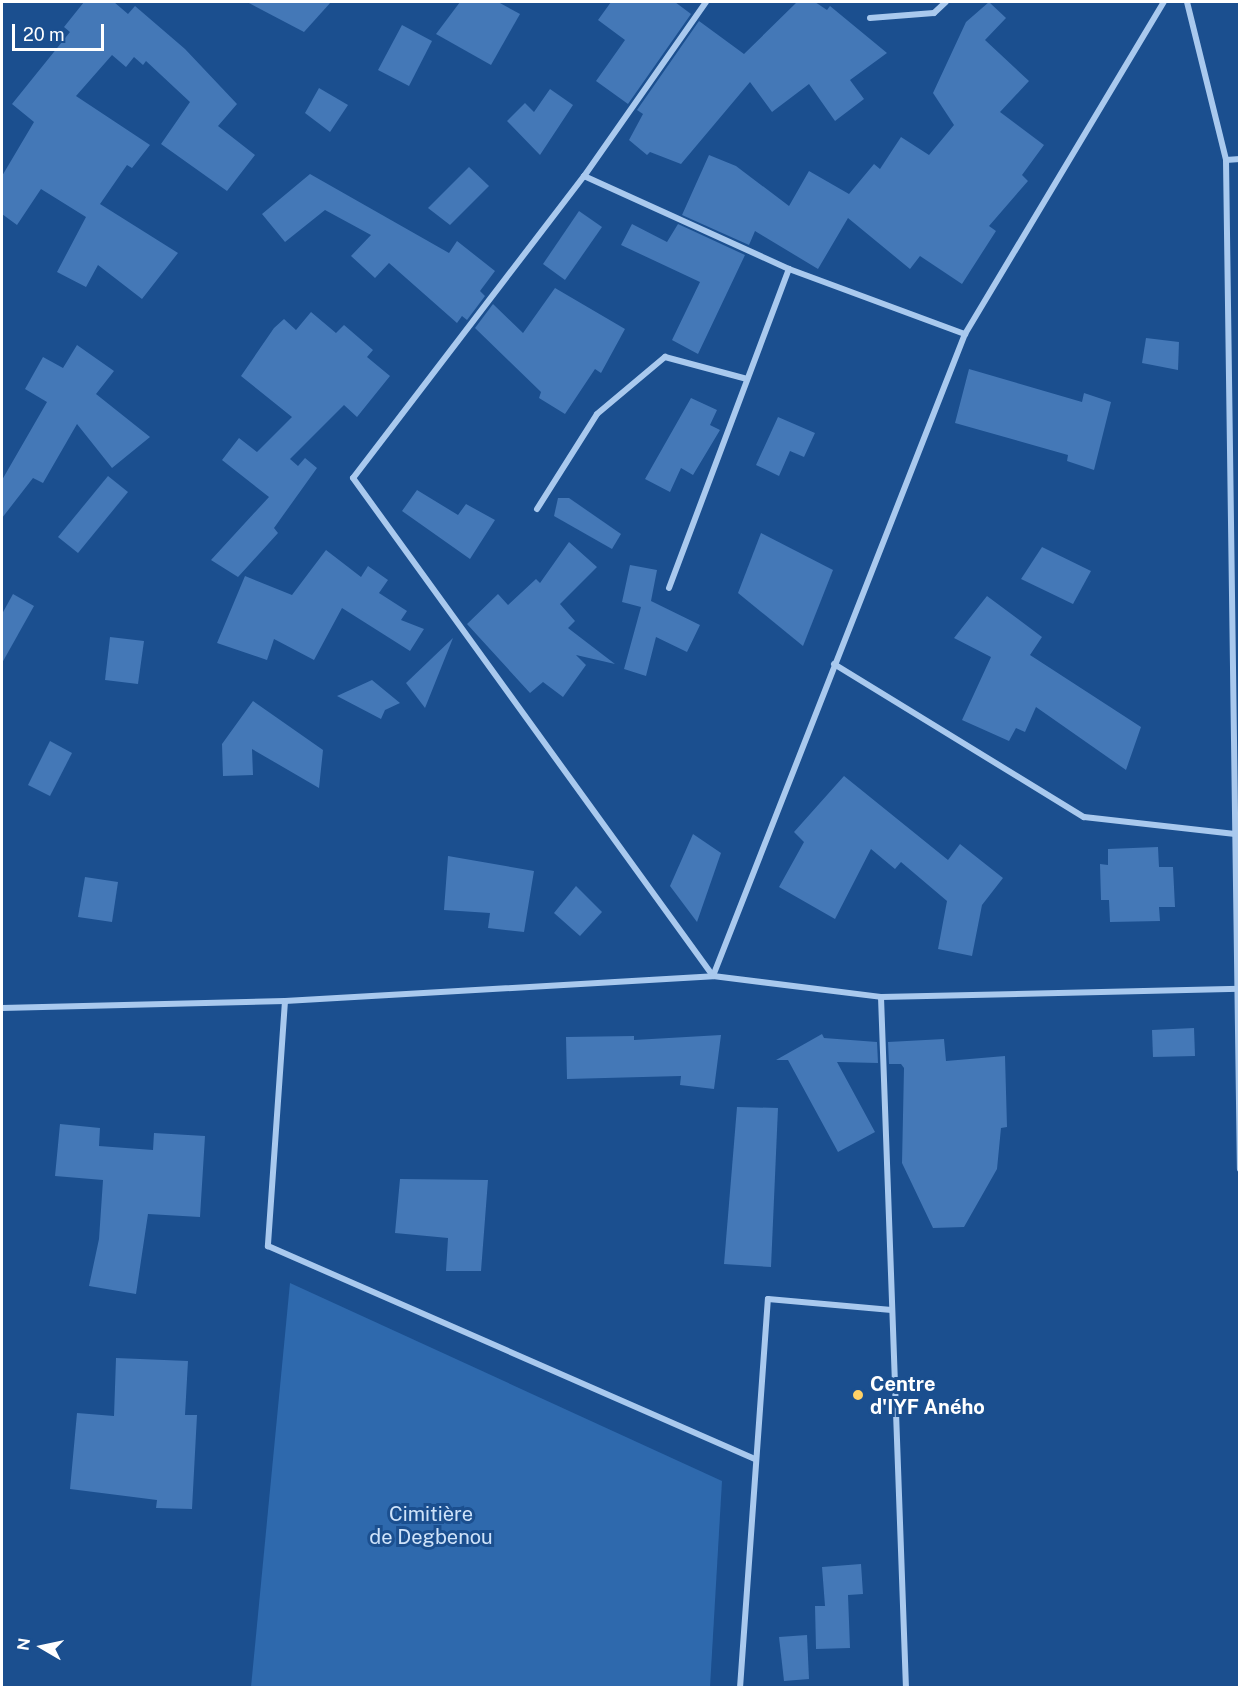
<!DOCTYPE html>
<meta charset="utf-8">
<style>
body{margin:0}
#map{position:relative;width:1241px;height:1689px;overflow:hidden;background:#1b4f8f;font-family:"Public Sans",sans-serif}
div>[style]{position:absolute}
.green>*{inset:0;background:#2e69ad}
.building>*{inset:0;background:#4478b7}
.minor>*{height:6px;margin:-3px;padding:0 3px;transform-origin:3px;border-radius:3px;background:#a9c9ee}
.dots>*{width:16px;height:16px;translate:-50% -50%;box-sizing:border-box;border:3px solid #1b4f8f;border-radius:50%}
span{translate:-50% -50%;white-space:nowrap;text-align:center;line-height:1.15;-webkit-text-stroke:6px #1b4f8f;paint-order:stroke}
.poi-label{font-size:20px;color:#fff;font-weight:700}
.left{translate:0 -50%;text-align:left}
.park-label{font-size:20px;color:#cfe3fa}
.frame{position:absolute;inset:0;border:3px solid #fff;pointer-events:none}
.north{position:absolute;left:12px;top:1617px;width:60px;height:60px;-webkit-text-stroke:4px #1b4f8f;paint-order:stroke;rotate:279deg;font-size:16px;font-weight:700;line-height:24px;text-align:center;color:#fff}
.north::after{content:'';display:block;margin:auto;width:21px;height:27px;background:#fff;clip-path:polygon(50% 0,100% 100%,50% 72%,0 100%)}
.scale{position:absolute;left:12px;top:24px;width:92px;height:27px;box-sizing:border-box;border:3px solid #fff;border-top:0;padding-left:8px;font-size:18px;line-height:21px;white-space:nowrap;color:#fff;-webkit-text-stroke:4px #1b4f8f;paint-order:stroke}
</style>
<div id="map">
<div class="green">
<div style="clip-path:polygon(290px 1283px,722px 1481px,710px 1687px,251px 1687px)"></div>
</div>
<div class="building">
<div style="clip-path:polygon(84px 2px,114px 2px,128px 14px,135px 6px,185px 49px,237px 104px,218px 126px,255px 155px,227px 191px,161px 144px,190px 102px,146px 61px,143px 65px,134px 57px,126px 67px,112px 55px,76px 96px,150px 145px,132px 168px,127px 165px,100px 204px,178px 253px,142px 299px,98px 265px,86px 287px,57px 272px,86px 217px,41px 189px,17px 225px,2px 214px,2px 176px,34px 122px,12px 104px,70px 32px,64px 27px)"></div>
<div style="clip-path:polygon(247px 2px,331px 2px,304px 32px)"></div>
<div style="clip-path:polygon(460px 2px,498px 2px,520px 14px,491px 65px,436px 34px)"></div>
<div style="clip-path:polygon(611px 2px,675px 2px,691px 14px,628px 104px,596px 81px,625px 40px,598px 20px)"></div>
<div style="clip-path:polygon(797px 2px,815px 2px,827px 10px,830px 6px,887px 53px,850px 80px,864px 99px,835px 121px,809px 84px,772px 112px,750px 82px,681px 164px,650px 152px,647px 155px,629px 140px,643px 114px,637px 110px,699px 21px,744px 54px)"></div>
<div style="clip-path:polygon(989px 2px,1006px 18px,985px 40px,1029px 81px,1000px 112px,1044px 145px,1022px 175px,1028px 181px,989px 226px,996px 231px,962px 284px,920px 256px,910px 269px,848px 218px,818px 269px,755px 231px,749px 245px,682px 215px,709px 155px,736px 166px,789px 206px,809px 171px,849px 194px,874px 164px,880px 169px,901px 137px,929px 155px,954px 125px,933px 93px,966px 22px)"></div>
<div style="clip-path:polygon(402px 25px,432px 41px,409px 86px,378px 70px)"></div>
<div style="clip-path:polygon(319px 88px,348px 105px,330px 132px,305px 113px)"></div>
<div style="clip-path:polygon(550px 89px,573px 105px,540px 155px,507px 121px,525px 103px,534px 112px)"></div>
<div style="clip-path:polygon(469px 167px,489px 186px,450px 225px,428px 208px)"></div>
<div style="clip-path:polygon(310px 174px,449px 253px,457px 241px,495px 271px,480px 291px,485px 296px,467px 320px,462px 316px,457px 323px,389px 263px,375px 278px,351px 256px,371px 235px,325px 210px,285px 242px,262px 214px)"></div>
<div style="clip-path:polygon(579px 211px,602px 227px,565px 280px,543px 264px)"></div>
<div style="clip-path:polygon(632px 224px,667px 242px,678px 224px,745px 255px,698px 354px,672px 340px,700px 282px,621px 245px)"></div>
<div style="clip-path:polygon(555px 288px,625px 329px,601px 373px,595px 369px,565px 414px,539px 398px,541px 392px,475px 328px,493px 304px,523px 333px)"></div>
<div style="clip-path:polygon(311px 312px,336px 333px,344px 325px,373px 350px,367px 357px,390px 376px,357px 417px,344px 405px,290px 459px,298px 466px,305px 458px,317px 468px,274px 528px,278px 533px,238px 577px,211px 560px,269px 497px,222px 460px,239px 438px,257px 452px,292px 417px,241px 376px,274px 328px,284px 319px,296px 330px)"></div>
<div style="clip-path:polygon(1146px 338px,1179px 342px,1178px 370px,1142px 363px)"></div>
<div style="clip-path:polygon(77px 345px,114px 371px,96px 394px,150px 437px,112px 468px,77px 424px,43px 483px,33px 478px,2px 518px,2px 480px,47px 402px,25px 389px,43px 357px,63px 368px)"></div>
<div style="clip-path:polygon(969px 369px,1082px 402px,1084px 393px,1111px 402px,1094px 470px,1067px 461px,1068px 455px,955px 423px)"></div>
<div style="clip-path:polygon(691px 398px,717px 410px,710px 425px,720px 430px,693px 475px,681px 468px,670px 492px,645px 479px)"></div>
<div style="clip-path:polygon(778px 417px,815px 433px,804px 457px,790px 451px,779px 476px,756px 465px)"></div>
<div style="clip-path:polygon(108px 476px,128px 492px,78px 553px,58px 537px)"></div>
<div style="clip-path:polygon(417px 490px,458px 515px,466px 504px,495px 520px,470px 559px,402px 511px)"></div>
<div style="clip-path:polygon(558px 498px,569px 498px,621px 534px,612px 549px,554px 516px)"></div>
<div style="clip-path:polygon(761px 533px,833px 570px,803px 646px,738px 593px)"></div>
<div style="clip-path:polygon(569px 542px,597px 567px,560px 604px,575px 621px,568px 628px,615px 664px,576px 655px,586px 665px,563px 697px,543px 682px,530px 693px,467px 624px,498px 594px,508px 605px,536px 579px,540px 583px)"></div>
<div style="clip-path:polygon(1042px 547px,1091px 571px,1073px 604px,1021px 579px)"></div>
<div style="clip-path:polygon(326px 550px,361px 577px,368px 566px,388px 580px,379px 593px,407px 611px,401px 620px,424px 629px,410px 651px,342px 608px,314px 660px,274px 639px,267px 660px,217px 643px,245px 576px,292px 595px)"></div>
<div style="clip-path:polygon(630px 565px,657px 570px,651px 601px,700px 625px,687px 652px,656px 637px,646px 676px,624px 669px,641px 607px,622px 602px)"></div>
<div style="clip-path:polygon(13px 594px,34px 606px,2px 663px,2px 614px)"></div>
<div style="clip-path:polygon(987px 596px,1042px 637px,1030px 655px,1141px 727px,1126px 770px,1036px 707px,1025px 732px,1016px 728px,1009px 741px,962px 720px,991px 657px,954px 638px)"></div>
<div style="clip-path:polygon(110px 637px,144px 641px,138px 684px,105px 680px)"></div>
<div style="clip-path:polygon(453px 638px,425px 708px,406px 683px)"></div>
<div style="clip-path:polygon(372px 680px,400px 703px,385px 710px,381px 719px,337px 696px)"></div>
<div style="clip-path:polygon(253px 701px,323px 750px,319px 788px,252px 749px,253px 775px,223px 776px,222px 744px)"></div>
<div style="clip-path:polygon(50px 741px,72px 753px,50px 796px,28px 785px)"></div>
<div style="clip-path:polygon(844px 776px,948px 860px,960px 844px,1003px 878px,982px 905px,972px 956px,938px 949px,947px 901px,901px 862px,895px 869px,871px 849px,835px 919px,779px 887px,804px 842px,794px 832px)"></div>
<div style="clip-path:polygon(693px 834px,721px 853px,697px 922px,670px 886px)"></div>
<div style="clip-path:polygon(1158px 847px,1159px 867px,1173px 867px,1175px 907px,1159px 907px,1160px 921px,1110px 922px,1109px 900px,1101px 900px,1100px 864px,1108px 865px,1108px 849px)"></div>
<div style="clip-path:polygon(448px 856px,534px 871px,524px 932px,488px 928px,490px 913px,444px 910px)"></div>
<div style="clip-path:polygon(85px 877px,118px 882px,112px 922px,78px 917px)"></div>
<div style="clip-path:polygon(576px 886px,602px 912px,580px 936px,554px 913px)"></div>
<div style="clip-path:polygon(1194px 1028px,1195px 1056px,1153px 1057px,1152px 1030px)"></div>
<div style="clip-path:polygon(822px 1034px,824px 1038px,877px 1042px,878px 1063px,837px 1062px,875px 1132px,838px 1152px,788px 1060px,776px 1060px)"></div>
<div style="clip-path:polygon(721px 1035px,714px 1089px,680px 1085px,681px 1076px,567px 1079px,566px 1037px,634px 1036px,634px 1040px)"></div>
<div style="clip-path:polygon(944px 1039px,946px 1061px,1005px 1056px,1007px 1127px,1001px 1128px,997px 1169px,964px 1227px,933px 1228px,902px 1163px,904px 1068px,901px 1064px,889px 1064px,888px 1042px)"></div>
<div style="clip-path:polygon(737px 1107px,778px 1108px,771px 1267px,724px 1264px)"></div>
<div style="clip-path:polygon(60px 1124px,100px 1128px,99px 1146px,153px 1150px,154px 1133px,205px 1136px,200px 1217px,148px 1214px,136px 1294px,89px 1286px,99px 1239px,103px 1180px,55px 1176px)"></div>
<div style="clip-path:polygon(400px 1179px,488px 1180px,481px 1271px,446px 1271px,448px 1238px,395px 1233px)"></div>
<div style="clip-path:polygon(116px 1358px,188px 1361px,185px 1415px,197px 1415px,192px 1509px,156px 1508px,157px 1500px,70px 1489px,77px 1413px,114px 1416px)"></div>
<div style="clip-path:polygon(861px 1564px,863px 1594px,848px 1595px,850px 1648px,816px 1649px,815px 1606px,825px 1606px,822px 1567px)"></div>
<div style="clip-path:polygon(807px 1635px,809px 1679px,784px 1681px,779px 1637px)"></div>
</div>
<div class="minor">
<div style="left:706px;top:2px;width:213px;rotate:125deg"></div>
<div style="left:584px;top:176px;width:380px;rotate:127.4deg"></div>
<div style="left:353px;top:478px;width:614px;rotate:54.14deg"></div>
<div style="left:1187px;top:2px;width:163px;rotate:76.1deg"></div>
<div style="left:1226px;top:160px;width:1009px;rotate:89.21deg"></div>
<div style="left:870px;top:18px;width:64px;rotate:-4.5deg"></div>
<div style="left:934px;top:13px;width:16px;rotate:-43deg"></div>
<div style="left:1226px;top:160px;width:14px;rotate:-4deg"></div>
<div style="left:584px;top:176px;width:225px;rotate:24.4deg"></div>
<div style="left:789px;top:269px;width:188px;rotate:20.3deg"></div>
<div style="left:537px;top:509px;width:112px;rotate:-57.7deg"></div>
<div style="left:597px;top:414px;width:89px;rotate:-40deg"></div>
<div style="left:665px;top:357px;width:85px;rotate:15deg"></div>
<div style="left:669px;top:588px;width:341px;rotate:-69.4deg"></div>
<div style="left:834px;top:664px;width:293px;rotate:31.5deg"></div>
<div style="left:1084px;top:817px;width:152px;rotate:6.4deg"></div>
<div style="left:713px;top:976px;width:690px;rotate:-68.57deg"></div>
<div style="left:965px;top:334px;width:387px;rotate:-59.1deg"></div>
<div style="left:881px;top:997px;width:691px;rotate:87.93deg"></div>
<div style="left:285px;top:1001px;width:246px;rotate:94deg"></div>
<div style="left:268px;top:1246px;width:532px;rotate:23.62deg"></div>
<div style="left:2px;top:1008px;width:283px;rotate:-1.4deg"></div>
<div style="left:285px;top:1001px;width:429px;rotate:-3.3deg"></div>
<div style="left:713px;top:976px;width:169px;rotate:7.1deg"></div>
<div style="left:881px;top:997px;width:359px;rotate:-1.3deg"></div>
<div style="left:740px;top:1688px;width:390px;rotate:-85.9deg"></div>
<div style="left:768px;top:1299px;width:124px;rotate:5.1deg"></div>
</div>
<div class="dots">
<div style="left:858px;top:1395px;background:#ffd166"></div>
</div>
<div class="poi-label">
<span class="left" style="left:870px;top:1396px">Centre<br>d'IYF Aného</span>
</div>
<div class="park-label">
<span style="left:431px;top:1526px">Cimitière<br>de Degbenou</span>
</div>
<div class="frame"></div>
<div class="north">N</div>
<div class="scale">20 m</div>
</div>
